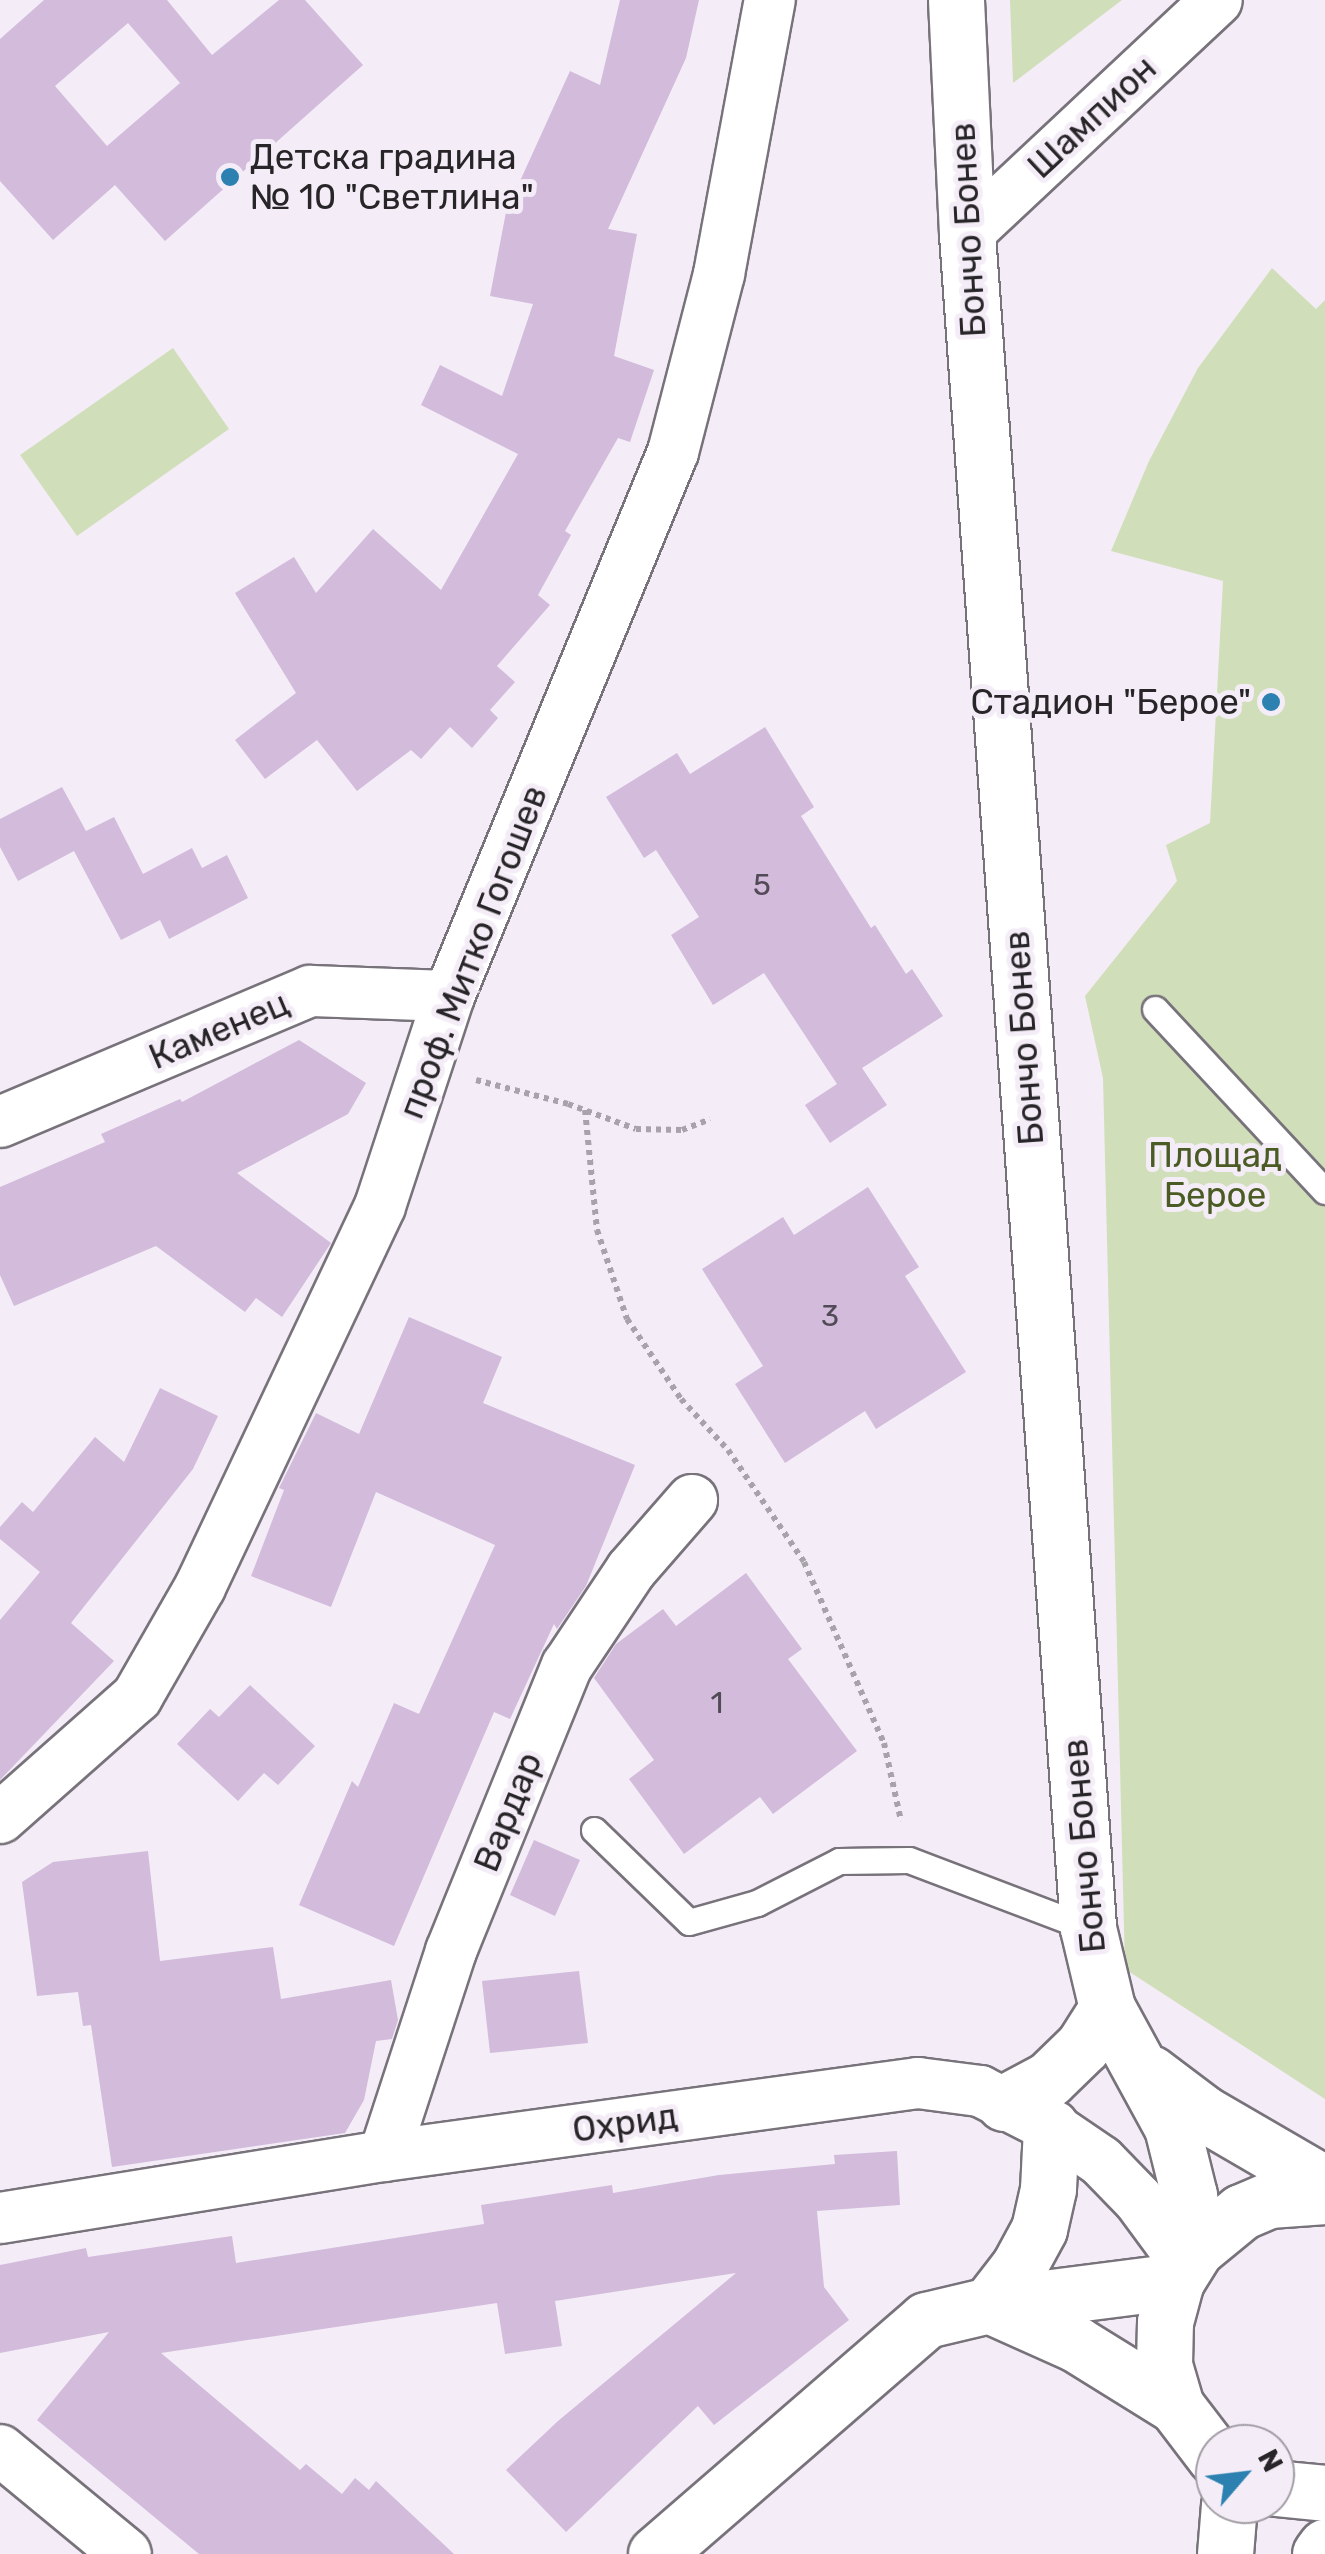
<!DOCTYPE html>
<meta charset="utf-8">
<style>
body{margin:0}
#map{position:relative;width:1325px;height:2554px;overflow:hidden;background:#f4edf7;font-family:Rubik,sans-serif}
div>[style]{position:absolute}
.green>*{inset:0;background:#d1deba}
.building>*{inset:0;background:#d2bbdb}
.path>*{height:6px;margin-top:-3px;transform-origin:0;background:repeating-linear-gradient(90deg,#a8a3aa 0 5px,transparent 0 10px)}
.roads{filter:drop-shadow(2px 0 #78727b) drop-shadow(-2px 0 #78727b) drop-shadow(0 2px #78727b) drop-shadow(0 -2px #78727b)}
.lane>*{height:25px;margin:-12.5px;padding:0 12.5px;transform-origin:12.5px;border-radius:12.5px;background:#fff}
.street>*{height:50px;margin:-25px;padding:0 25px;transform-origin:25px;border-radius:25px;background:#fff}
.secondary>*{height:55px;margin:-27.5px;padding:0 27.5px;transform-origin:27.5px;border-radius:27.5px;background:#fff}
.dots>*{width:28px;height:28px;translate:-50% -50%;box-sizing:border-box;border:5px solid #f4edf7;border-radius:50%}
span{translate:-50% -50%;white-space:nowrap;text-align:center;line-height:1.15;-webkit-text-stroke:10px #f4edf7;paint-order:stroke}
.number-label{font-size:30px;color:#524a56}
.number-label span{-webkit-text-stroke-width:0}
.street-label{font-size:35px;color:#282529}
.poi-label{font-size:35px;color:#282529}
.left{translate:0 -50%;text-align:left}
.right{translate:-100% -50%;text-align:right}
.park-label{font-size:35px;color:#4b5b24}
.north{position:absolute;left:1195px;top:2424px;width:100px;height:100px;box-sizing:border-box;background:#f4edf7;border:2px solid #a29da5;border-radius:50%;rotate:62deg;font-size:28px;font-weight:700;line-height:40px;text-align:center;color:#282529}
.north::after{content:'';display:block;margin:auto;width:35px;height:45px;background:#2c81b1;clip-path:polygon(50% 0,100% 100%,50% 72%,0 100%)}
</style>
<div id="map">
<div class="green">
<div style="clip-path:polygon(1010px 0,1122px 0,1013px 83px)"></div>
<div style="clip-path:polygon(1272px 268px,1316px 309px,1325px 300px,1325px 2099px,1125px 1969px,1103px 1078px,1085px 996px,1177px 881px,1166px 845px,1210px 823px,1223px 581px,1111px 551px,1149px 461px,1198px 368px)"></div>
<div style="clip-path:polygon(173px 348px,229px 429px,77px 536px,20px 455px)"></div>
</div>
<div class="building">
<div style="clip-path:polygon(evenodd,44px 0,167px 0,212px 55px,279px 0,305px 0,363px 65px,165px 241px,115px 185px,53px 240px,0 181px,0 39px,44px 0,128px 23px,180px 83px,107px 146px,55px 86px,128px 23px)"></div>
<div style="clip-path:polygon(620px 0,699px 0,686px 58px,608px 229px,637px 234px,614px 356px,654px 370px,630px 442px,618px 438px,565px 531px,571px 535px,538px 595px,550px 605px,497px 666px,515px 682px,490px 710px,498px 718px,472px 748px,450px 727px,421px 759px,411px 750px,357px 791px,317px 740px,265px 779px,235px 740px,296px 693px,235px 593px,294px 557px,316px 593px,373px 529px,441px 590px,518px 454px,421px 405px,440px 365px,502px 396px,533px 304px,490px 296px,506px 212px,570px 71px,600px 85px)"></div>
<div style="clip-path:polygon(765px 727px,814px 807px,801px 816px,871px 928px,875px 925px,906px 974px,912px 969px,943px 1016px,862px 1068px,887px 1105px,830px 1143px,805px 1105px,837px 1084px,764px 973px,713px 1005px,671px 935px,699px 917px,656px 850px,644px 858px,606px 797px,677px 753px,690px 774px)"></div>
<div style="clip-path:polygon(62px 787px,86px 831px,114px 817px,143px 874px,192px 848px,202px 868px,227px 855px,248px 898px,169px 939px,160px 920px,121px 940px,74px 851px,18px 881px,0 847px,0 819px)"></div>
<div style="clip-path:polygon(299px 1040px,366px 1083px,348px 1114px,237px 1173px,331px 1243px,282px 1317px,256px 1298px,245px 1312px,156px 1246px,14px 1306px,0 1275px,0 1187px,105px 1142px,101px 1134px,180px 1099px,182px 1102px)"></div>
<div style="clip-path:polygon(868px 1187px,919px 1267px,905px 1276px,966px 1372px,876px 1429px,865px 1411px,785px 1463px,735px 1384px,763px 1366px,702px 1269px,783px 1217px,794px 1235px)"></div>
<div style="clip-path:polygon(409px 1317px,502px 1357px,483px 1403px,635px 1465px,586px 1586px,557px 1629px,554px 1624px,510px 1719px,494px 1712px,394px 1946px,299px 1905px,352px 1781px,358px 1787px,394px 1703px,419px 1714px,495px 1545px,376px 1492px,331px 1607px,251px 1576px,284px 1490px,279px 1488px,316px 1413px,359px 1434px)"></div>
<div style="clip-path:polygon(160px 1388px,218px 1416px,193px 1469px,71px 1623px,114px 1661px,0 1780px,0 1620px,40px 1572px,0 1539px,0 1527px,22px 1502px,33px 1512px,95px 1437px,124px 1462px)"></div>
<div style="clip-path:polygon(746px 1573px,802px 1649px,788px 1659px,857px 1751px,773px 1814px,760px 1797px,684px 1854px,629px 1779px,654px 1760px,594px 1678px,616px 1644px,663px 1609px,676px 1626px)"></div>
<div style="clip-path:polygon(250px 1685px,315px 1746px,278px 1785px,264px 1773px,238px 1801px,177px 1744px,210px 1709px,219px 1717px)"></div>
<div style="clip-path:polygon(534px 1840px,580px 1860px,555px 1916px,510px 1895px)"></div>
<div style="clip-path:polygon(148px 1851px,160px 1961px,273px 1947px,281px 1999px,391px 1980px,398px 2020px,392px 2039px,376px 2041px,364px 2100px,345px 2133px,112px 2167px,91px 2025px,83px 2026px,78px 1992px,37px 1996px,22px 1882px,53px 1862px)"></div>
<div style="clip-path:polygon(579px 1971px,588px 2043px,490px 2053px,482px 1981px)"></div>
<div style="clip-path:polygon(897px 2151px,900px 2205px,817px 2211px,824px 2287px,849px 2320px,714px 2425px,698px 2406px,566px 2532px,506px 2470px,558px 2421px,736px 2273px,555px 2301px,562px 2346px,505px 2354px,497px 2303px,161px 2353px,300px 2470px,306px 2464px,342px 2494px,355px 2478px,369px 2490px,376px 2481px,454px 2554px,199px 2554px,37px 2420px,109px 2332px,0 2353px,0 2265px,86px 2248px,88px 2257px,232px 2236px,236px 2263px,484px 2224px,481px 2205px,612px 2185px,613px 2193px,719px 2175px,835px 2164px,834px 2155px)"></div>
</div>
<div class="path">
<div style="left:476px;top:1080px;width:95px;rotate:14.6deg"></div>
<div style="left:568px;top:1104px;width:72px;rotate:20.2deg"></div>
<div style="left:636px;top:1129px;width:46px;rotate:1.2deg"></div>
<div style="left:682px;top:1130px;width:30px;rotate:-21deg"></div>
<div style="left:585px;top:1110px;width:121px;rotate:84.3deg"></div>
<div style="left:597px;top:1230px;width:94px;rotate:71.4deg"></div>
<div style="left:627px;top:1319px;width:97px;rotate:56deg"></div>
<div style="left:681px;top:1399px;width:69px;rotate:47.3deg"></div>
<div style="left:728px;top:1450px;width:135px;rotate:55.8deg"></div>
<div style="left:804px;top:1562px;width:198px;rotate:66.2deg"></div>
<div style="left:884px;top:1743px;width:80px;rotate:77.7deg"></div>
</div>
<div class="roads">
<div class="lane">
<div style="left:1155px;top:1009px;width:249px;rotate:47deg"></div>
<div style="left:594px;top:1830px;width:132px;rotate:44.1deg"></div>
<div style="left:689px;top:1922px;width:71px;rotate:-15.6deg"></div>
<div style="left:757px;top:1903px;width:92px;rotate:-27.1deg"></div>
<div style="left:839px;top:1861px;width:70px;rotate:-0.8deg"></div>
<div style="left:909px;top:1860px;width:191px;rotate:20.8deg"></div>
</div>
<div class="street">
<div style="left:967px;top:234px;width:342px;rotate:-43.1deg"></div>
<div style="left:0;top:1122px;width:337px;rotate:-22.9deg"></div>
<div style="left:310px;top:991px;width:139px;rotate:2.1deg"></div>
<div style="left:0;top:1818px;width:183px;rotate:-41.5deg"></div>
<div style="left:137px;top:1697px;width:127px;rotate:-60.2deg"></div>
<div style="left:200px;top:1587px;width:421px;rotate:-64.7deg"></div>
<div style="left:380px;top:1206px;width:221px;rotate:-71.8deg"></div>
<div style="left:449px;top:996px;width:588px;rotate:-67.62deg"></div>
<div style="left:673px;top:452px;width:184px;rotate:-75.5deg"></div>
<div style="left:719px;top:274px;width:279px;rotate:-79.5deg"></div>
<div style="left:384px;top:2156px;width:216px;rotate:-71.9deg"></div>
<div style="left:451px;top:1951px;width:308px;rotate:-67.9deg"></div>
<div style="left:567px;top:1666px;width:115px;rotate:-56.3deg"></div>
<div style="left:631px;top:1570px;width:93px;rotate:-48.9deg"></div>
<div style="left:0;top:2218px;width:389px;rotate:-9.2deg"></div>
<div style="left:384px;top:2156px;width:539px;rotate:-7.78deg"></div>
<div style="left:918px;top:2083px;width:63px;rotate:7.4deg"></div>
<div style="left:980px;top:2091px;width:80px;rotate:26.9deg"></div>
<div style="left:1051px;top:2127px;width:60px;rotate:34.2deg"></div>
<div style="left:1101px;top:2161px;width:53px;rotate:45.8deg"></div>
<div style="left:1138px;top:2199px;width:81px;rotate:53.6deg"></div>
<div style="left:0;top:2450px;width:163px;rotate:39.5deg"></div>
</div>
<div class="secondary">
<div style="left:956px;top:0;width:234px;rotate:87.3deg"></div>
<div style="left:967px;top:234px;width:1698px;rotate:85.91deg"></div>
<div style="left:1088px;top:1928px;width:82px;rotate:76.6deg"></div>
<div style="left:1107px;top:2008px;width:136px;rotate:61.4deg"></div>
<div style="left:1172px;top:2127px;width:70px;rotate:76deg"></div>
<div style="left:1189px;top:2195px;width:54px;rotate:82.6deg"></div>
<div style="left:1150px;top:2073px;width:66px;rotate:37deg"></div>
<div style="left:1203px;top:2113px;width:141px;rotate:30.2deg"></div>
<div style="left:1004px;top:2103px;width:51px;rotate:-28.1deg"></div>
<div style="left:1049px;top:2079px;width:47px;rotate:-44.1deg"></div>
<div style="left:1083px;top:2046px;width:45px;rotate:-57.7deg"></div>
<div style="left:989px;top:2305px;width:49px;rotate:-52.4deg"></div>
<div style="left:1019px;top:2266px;width:42px;rotate:-61.6deg"></div>
<div style="left:1039px;top:2229px;width:41px;rotate:-77.3deg"></div>
<div style="left:1048px;top:2189px;width:62px;rotate:-87.2deg"></div>
<div style="left:991px;top:2306px;width:93px;rotate:24.1deg"></div>
<div style="left:1076px;top:2344px;width:118px;rotate:31.8deg"></div>
<div style="left:1215px;top:2457px;width:64px;rotate:-127.4deg"></div>
<div style="left:1176px;top:2406px;width:43px;rotate:-106.3deg"></div>
<div style="left:1164px;top:2365px;width:43px;rotate:-88.7deg"></div>
<div style="left:1165px;top:2322px;width:42px;rotate:-75deg"></div>
<div style="left:1176px;top:2281px;width:38px;rotate:-58deg"></div>
<div style="left:1196px;top:2249px;width:58px;rotate:-39.4deg"></div>
<div style="left:1241px;top:2212px;width:30px;rotate:-23deg"></div>
<div style="left:1269px;top:2200px;width:56px;rotate:-4.1deg"></div>
<div style="left:1275px;top:2488px;width:50px;rotate:5.7deg"></div>
<div style="left:656px;top:2554px;width:357px;rotate:-40.9deg"></div>
<div style="left:926px;top:2320px;width:65px;rotate:-13.4deg"></div>
<div style="left:989px;top:2305px;width:189px;rotate:-7.3deg"></div>
<div style="left:1225px;top:2554px;width:50px;rotate:-85.4deg"></div>
<div style="left:1320px;top:2554px;width:9px;rotate:-54deg"></div>
</div>
</div>
<div class="dots">
<div style="left:230px;top:177px;background:#2c81b1"></div>
<div style="left:1271px;top:702px;background:#2c81b1"></div>
</div>
<div class="number-label">
<span style="left:762px;top:885px">5</span>
<span style="left:830px;top:1316px">3</span>
<span style="left:717px;top:1703px">1</span>
</div>
<div class="street-label">
<span style="left:1092px;top:117px;rotate:-43deg">Шампион</span>
<span style="left:968px;top:230px;rotate:-93deg">Бончо Бонев</span>
<span style="left:473px;top:952px;rotate:-69deg">проф. Митко Гогошев</span>
<span style="left:219px;top:1030px;rotate:-23deg">Каменец</span>
<span style="left:1024px;top:1038px;rotate:-94deg">Бончо Бонев</span>
<span style="left:508px;top:1812px;rotate:-68deg">Вардар</span>
<span style="left:1084px;top:1846px;rotate:-95deg">Бончо Бонев</span>
<span style="left:625px;top:2123px;rotate:-8deg">Охрид</span>
</div>
<div class="poi-label">
<span class="left" style="left:250px;top:177px">Детска градина<br>№ 10 "Светлина"</span>
<span class="right" style="left:1251px;top:702px">Стадион "Берое"</span>
</div>
<div class="park-label">
<span style="left:1215px;top:1175px">Площад<br>Берое</span>
</div>
<div class="north">N</div>
</div>
